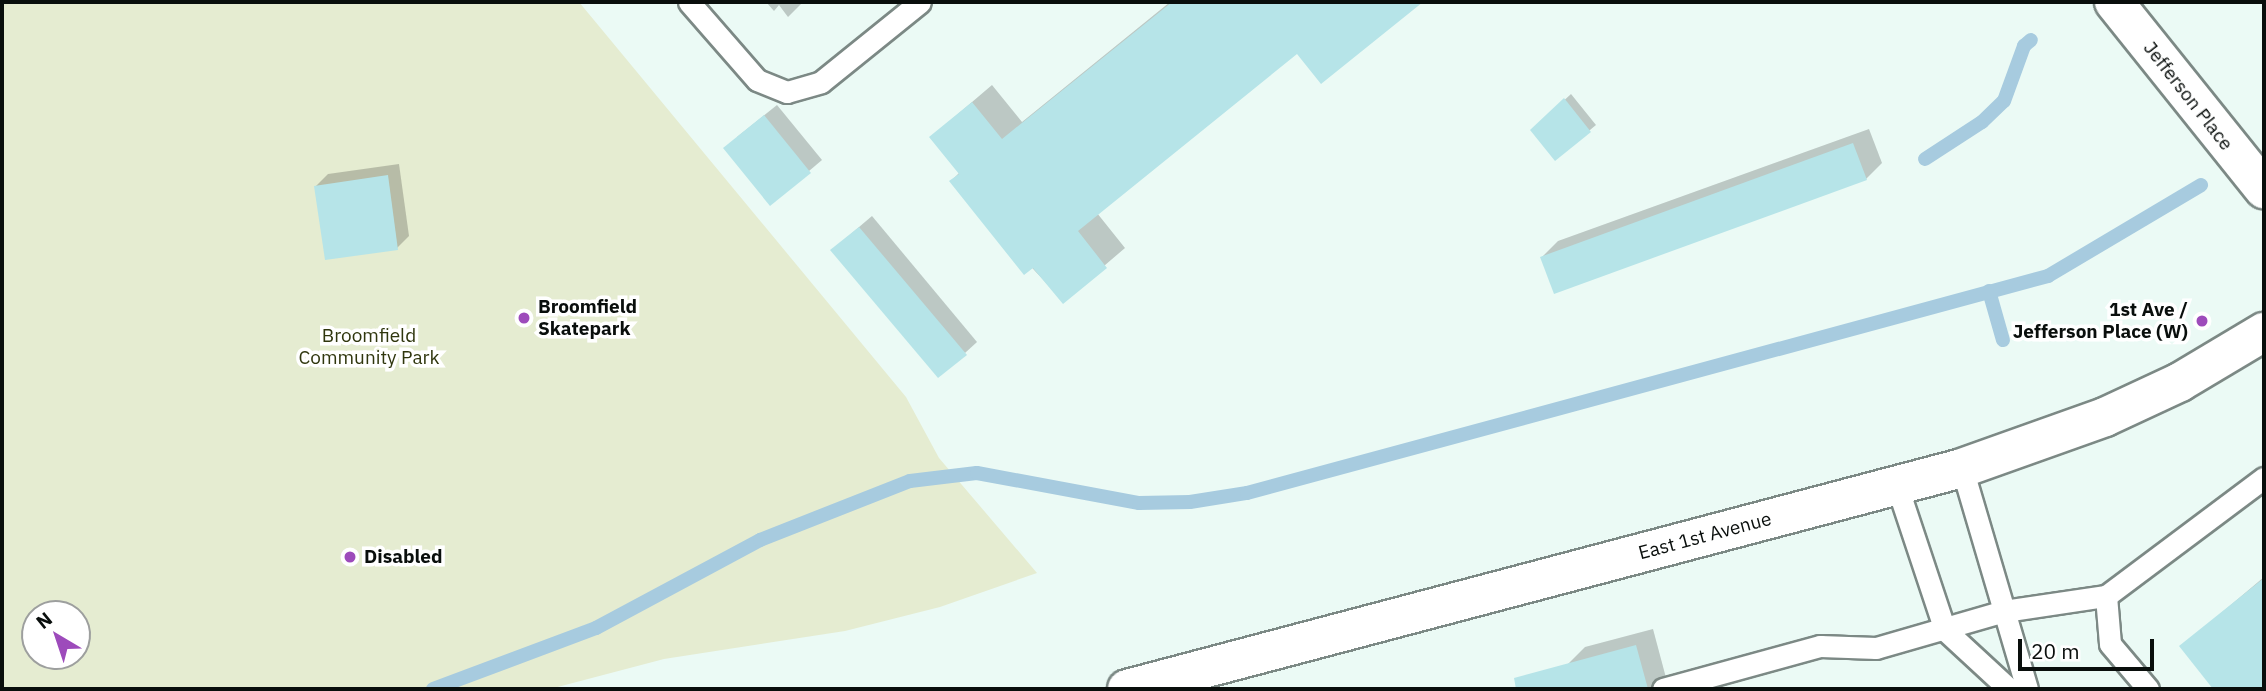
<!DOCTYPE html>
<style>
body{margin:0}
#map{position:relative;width:2266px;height:691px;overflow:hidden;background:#ebfaf5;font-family:"IBM Plex Sans",sans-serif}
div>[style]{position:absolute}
.green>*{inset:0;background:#e5ecd1}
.shadow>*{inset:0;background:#0003}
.stream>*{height:14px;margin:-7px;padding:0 7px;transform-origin:7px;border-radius:7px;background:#a7cbdf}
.building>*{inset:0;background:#b6e4e8}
.roads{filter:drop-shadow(2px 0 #7c8985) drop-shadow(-2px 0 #7c8985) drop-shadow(0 2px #7c8985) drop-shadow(0 -2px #7c8985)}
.service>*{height:21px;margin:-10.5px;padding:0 10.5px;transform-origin:10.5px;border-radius:10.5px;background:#fff}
.minor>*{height:38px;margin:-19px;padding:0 19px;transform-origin:19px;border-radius:19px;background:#fff}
.tertiary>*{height:38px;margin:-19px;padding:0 19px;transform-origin:19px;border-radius:19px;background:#fff}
.dots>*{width:19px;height:19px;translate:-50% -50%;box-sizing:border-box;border:4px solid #fff;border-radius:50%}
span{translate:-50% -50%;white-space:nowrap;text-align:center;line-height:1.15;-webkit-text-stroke:7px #fff;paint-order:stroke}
.street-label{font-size:19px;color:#090e0c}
.poi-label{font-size:19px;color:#090e0c;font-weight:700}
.left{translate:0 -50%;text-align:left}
.right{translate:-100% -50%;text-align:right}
.park-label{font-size:19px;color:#2f360d}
.frame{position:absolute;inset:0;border:4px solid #090e0c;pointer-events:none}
.north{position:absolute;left:21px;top:600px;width:70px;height:70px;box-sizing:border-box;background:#fff;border:2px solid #9d9f9e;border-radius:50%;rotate:321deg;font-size:19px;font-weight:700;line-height:28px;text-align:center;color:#090e0c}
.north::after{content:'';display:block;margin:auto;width:24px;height:32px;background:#9d4bbb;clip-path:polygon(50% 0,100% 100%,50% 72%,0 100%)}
.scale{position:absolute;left:2018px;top:639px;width:136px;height:32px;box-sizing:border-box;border:4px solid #090e0c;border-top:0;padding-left:9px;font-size:21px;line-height:24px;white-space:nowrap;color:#090e0c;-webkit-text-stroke:5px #fff;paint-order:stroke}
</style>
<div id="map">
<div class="green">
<div style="clip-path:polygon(evenodd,2px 2px,579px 2px,906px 397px,939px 458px,1037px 573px,940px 607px,845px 631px,664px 659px,550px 689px,2px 689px,2px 2px,35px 614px,77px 614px,77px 656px,35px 656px,35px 614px)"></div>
</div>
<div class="shadow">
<div style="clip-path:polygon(766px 2px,803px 2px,788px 17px,779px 5px,774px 11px)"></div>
<div style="clip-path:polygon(1170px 2px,1420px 2px,1321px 81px,1298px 52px,1097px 213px,1125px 248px,1063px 301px,951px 181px,960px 172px,931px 137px,992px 85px,1022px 122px)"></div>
<div style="clip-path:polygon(1571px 94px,1596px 125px,1555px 159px,1532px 130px)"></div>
<div style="clip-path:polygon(777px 105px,822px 160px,770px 204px,737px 137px)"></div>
<div style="clip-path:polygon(1869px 129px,1882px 163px,1866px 179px,1542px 257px,1558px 241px)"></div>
<div style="clip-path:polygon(399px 164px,409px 236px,397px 248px,316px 186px,328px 174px)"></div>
<div style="clip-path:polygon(872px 216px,977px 342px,965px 353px,832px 250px)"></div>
<div style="clip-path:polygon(2264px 577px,2264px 689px,2216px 689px,2182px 646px)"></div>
<div style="clip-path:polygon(1653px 629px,1669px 689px,1574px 689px,1568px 664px,1585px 647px)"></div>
</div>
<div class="stream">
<div style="left:1925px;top:159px;width:68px;rotate:-33deg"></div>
<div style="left:1982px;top:122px;width:30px;rotate:-44deg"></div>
<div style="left:2004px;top:101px;width:59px;rotate:-70deg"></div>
<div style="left:2024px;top:46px;width:9px;rotate:-41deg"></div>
<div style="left:1989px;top:291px;width:51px;rotate:74.1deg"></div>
<div style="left:433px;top:689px;width:174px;rotate:-20.5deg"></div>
<div style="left:596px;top:628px;width:186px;rotate:-28.2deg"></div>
<div style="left:760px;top:540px;width:161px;rotate:-21.5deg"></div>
<div style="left:910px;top:481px;width:67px;rotate:-6.8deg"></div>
<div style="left:977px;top:473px;width:165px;rotate:10.5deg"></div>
<div style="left:1139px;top:503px;width:51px;rotate:-1.1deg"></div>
<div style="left:1190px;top:502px;width:58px;rotate:-9deg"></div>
<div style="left:1247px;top:493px;width:830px;rotate:-15.16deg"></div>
<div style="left:2048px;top:276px;width:178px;rotate:-30.7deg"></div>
</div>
<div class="building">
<div style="clip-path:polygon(1172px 2px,1423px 2px,1321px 84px,1297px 54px,1078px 231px,1107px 268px,1063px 304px,1033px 268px,1024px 275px,949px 181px,959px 174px,929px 137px,972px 102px,1002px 139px)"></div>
<div style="clip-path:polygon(1564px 98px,1591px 132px,1555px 161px,1530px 130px)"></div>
<div style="clip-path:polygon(764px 115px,811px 173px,770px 206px,723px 148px)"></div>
<div style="clip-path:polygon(1853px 143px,1867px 180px,1554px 294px,1540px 257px)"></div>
<div style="clip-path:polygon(388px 175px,398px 250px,325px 260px,314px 186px)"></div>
<div style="clip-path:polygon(859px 227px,967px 355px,938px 378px,830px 250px)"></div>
<div style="clip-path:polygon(2264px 578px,2264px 689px,2213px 689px,2179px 646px)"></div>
<div style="clip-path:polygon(1636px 645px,1648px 689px,1516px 689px,1514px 678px)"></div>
</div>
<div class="roads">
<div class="service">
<div style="left:689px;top:2px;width:103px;rotate:48.9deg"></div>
<div style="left:757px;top:80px;width:32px;rotate:22deg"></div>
<div style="left:787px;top:92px;width:35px;rotate:-16deg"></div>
<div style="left:821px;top:82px;width:127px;rotate:-38.9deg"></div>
<div style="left:1962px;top:468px;width:230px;rotate:73.6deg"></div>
<div style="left:1897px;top:486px;width:152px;rotate:71.6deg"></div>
<div style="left:1945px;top:630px;width:87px;rotate:42.7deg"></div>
<div style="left:2106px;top:596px;width:48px;rotate:85.2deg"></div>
<div style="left:2110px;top:644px;width:59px;rotate:49.8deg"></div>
<div style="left:1663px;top:689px;width:163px;rotate:-15.3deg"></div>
<div style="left:1820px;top:646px;width:56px;rotate:2deg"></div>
<div style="left:1876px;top:648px;width:133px;rotate:-16.1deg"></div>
<div style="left:2004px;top:611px;width:103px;rotate:-8.4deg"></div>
<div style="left:2106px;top:596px;width:197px;rotate:-36.8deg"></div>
</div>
<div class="minor">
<div style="left:2114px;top:2px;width:240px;rotate:51.3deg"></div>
</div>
<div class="tertiary">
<div style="left:1127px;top:689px;width:864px;rotate:-14.82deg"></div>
<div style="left:1962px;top:468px;width:152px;rotate:-19.6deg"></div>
<div style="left:2105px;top:417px;width:83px;rotate:-25deg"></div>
<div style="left:2180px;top:382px;width:98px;rotate:-30.8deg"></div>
</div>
</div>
<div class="dots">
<div style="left:524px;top:318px;background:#9d4bbb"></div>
<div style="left:2202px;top:321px;background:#9d4bbb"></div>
<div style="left:350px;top:557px;background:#9d4bbb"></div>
</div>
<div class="street-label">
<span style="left:2188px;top:96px;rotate:52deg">Jefferson Place</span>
<span style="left:1705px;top:536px;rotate:-15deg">East 1st Avenue</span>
</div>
<div class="poi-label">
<span class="left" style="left:538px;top:318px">Broomfield<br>Skatepark</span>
<span class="right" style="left:2188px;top:321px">1st Ave /<br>Jefferson Place (W)</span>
<span class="left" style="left:364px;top:557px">Disabled</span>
</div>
<div class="park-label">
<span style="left:369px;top:347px">Broomfield<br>Community Park</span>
</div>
<div class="frame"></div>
<div class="north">N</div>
<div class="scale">20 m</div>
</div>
